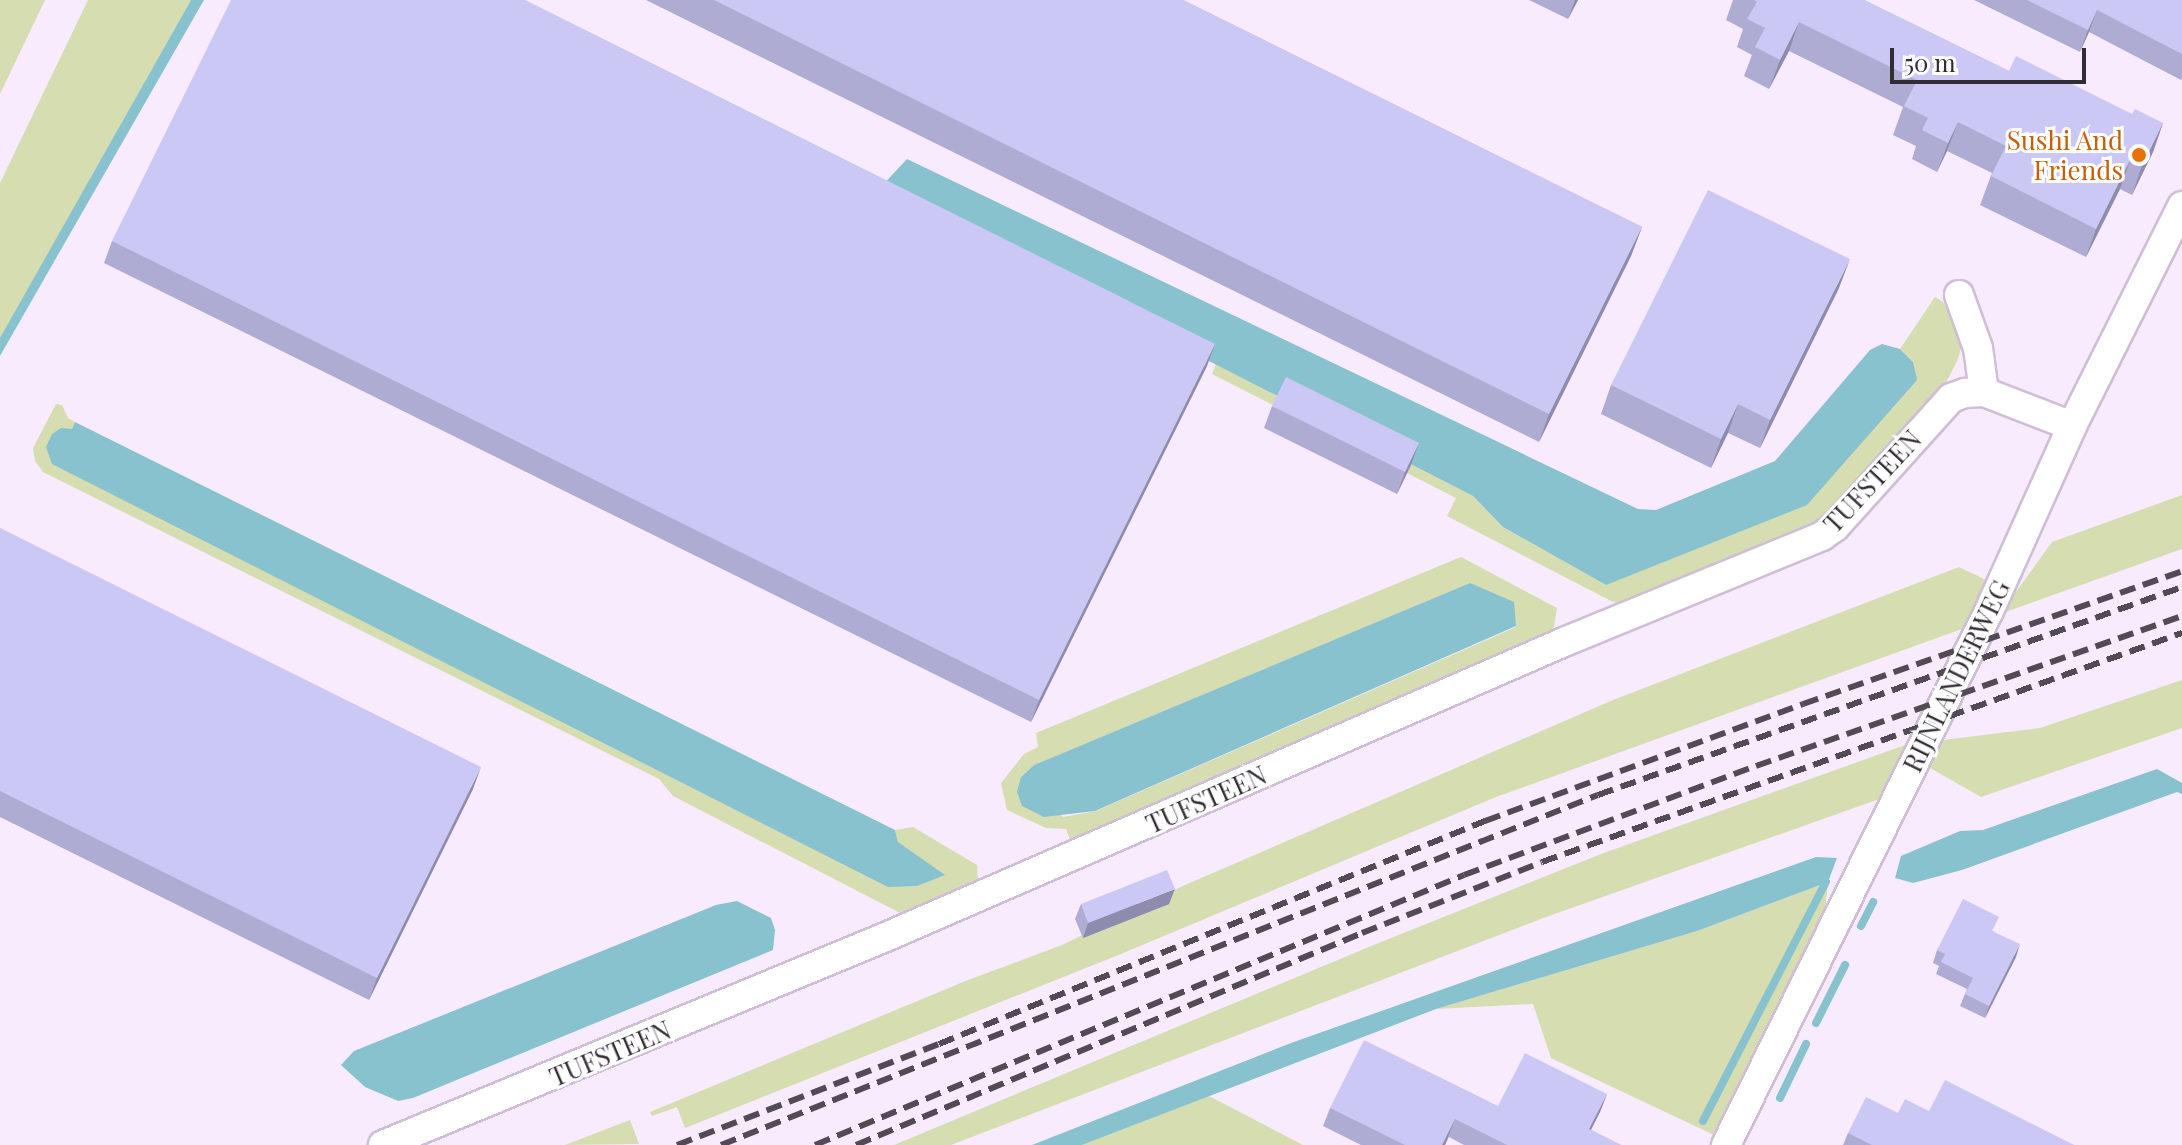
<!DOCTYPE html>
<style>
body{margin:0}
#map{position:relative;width:2182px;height:1145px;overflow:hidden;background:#f9ebfe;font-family:"Playfair Display",serif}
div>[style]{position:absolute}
.green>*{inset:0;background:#d5ddb1}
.water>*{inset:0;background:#88c2ce}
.stream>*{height:8px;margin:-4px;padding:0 4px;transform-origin:4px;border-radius:4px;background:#88c2ce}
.roads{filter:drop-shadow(2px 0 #cfbed5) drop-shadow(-2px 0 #cfbed5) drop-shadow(0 2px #cfbed5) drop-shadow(0 -2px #cfbed5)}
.minor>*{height:28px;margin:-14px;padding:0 14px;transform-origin:14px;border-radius:14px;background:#fff}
.rail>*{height:6px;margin-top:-3px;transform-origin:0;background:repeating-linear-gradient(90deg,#524b56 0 16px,transparent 0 24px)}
.wall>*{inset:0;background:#afacd3}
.shaded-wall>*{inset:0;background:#8e8cac}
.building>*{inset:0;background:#cbc8f5}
.dots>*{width:22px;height:22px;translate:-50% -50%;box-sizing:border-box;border:4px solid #fefefe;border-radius:50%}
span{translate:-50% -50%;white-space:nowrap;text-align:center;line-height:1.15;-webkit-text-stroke:6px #fefefe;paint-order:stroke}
.food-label{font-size:26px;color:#c56008}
.right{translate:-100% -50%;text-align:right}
.street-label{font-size:26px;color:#322c35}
.scale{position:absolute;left:1890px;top:48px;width:196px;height:36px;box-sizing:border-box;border:4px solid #322c35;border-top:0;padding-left:10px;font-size:24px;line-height:28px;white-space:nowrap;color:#322c35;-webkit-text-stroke:6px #fefefe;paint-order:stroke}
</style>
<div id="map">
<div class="green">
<div style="clip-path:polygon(0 0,45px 0,0 94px)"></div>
<div style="clip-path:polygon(88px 0,191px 0,0 339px,0 183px)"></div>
<div style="clip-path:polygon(1935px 297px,1943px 302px,1956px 325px,1961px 348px,1958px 359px,1946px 383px,1831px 512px,1817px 522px,1623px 604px,1611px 601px,1447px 516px,1456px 498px,1212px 374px,1216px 364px,1473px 496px,1503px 527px,1606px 585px,1913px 362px,1900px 349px)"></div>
<div style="clip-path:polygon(56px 404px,62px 405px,68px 418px,75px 422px,72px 429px,944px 875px,898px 842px,895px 830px,913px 827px,977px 865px,978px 884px,904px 915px,673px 796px,659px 779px,43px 472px,35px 461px,33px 448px)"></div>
<div style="clip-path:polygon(2182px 495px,2182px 549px,2000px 614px,2052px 542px)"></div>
<div style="clip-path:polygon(evenodd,1461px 557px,1557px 608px,1553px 633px,1071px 842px,1066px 829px,1046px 828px,1007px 810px,1001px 783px,1024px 754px,1038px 747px,1036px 733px,1461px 557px,1470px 583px,1516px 627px,1096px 811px,1063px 817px,1021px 777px,1034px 765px,1470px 583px)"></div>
<div style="clip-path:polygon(1959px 567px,1986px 580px,1962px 629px,1496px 797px,1116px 956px,685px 1128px,677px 1107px,652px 1116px,650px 1112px,968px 980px,1062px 945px,1185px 885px,1613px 700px)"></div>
<div style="clip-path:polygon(2182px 680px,2182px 728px,1981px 797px,1923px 764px,1935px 741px,2040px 728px)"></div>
<div style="clip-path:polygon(1908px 744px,1885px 797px,1546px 917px,951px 1145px,894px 1145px,1376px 944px,1601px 854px)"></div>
<div style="clip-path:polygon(1828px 882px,1824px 921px,1716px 1136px,1551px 1058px,1533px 1004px,1436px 1009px,1697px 931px)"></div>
<div style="clip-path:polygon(1209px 1096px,1303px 1145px,1082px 1145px)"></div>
<div style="clip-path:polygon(630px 1120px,639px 1144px,565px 1145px)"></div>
</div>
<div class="water">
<div style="clip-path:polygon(191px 0,204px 0,0 356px,0 338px)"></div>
<div style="clip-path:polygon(907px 159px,1638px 509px,1656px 510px,1775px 461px,1870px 350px,1882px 344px,1900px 349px,1913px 362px,1917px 380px,1807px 505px,1606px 585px,1503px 527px,1473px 496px,877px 191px)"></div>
<div style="clip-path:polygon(75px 422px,895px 830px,898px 842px,945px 875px,917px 886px,888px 887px,52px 464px,46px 447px,52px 434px,61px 428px,72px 429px)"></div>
<div style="clip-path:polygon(1470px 583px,1514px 602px,1516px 626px,1095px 811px,1044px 817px,1022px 806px,1017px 792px,1021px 777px,1034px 765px)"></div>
<div style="clip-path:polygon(2157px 769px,2182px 783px,2182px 794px,2177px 792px,1962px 870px,1913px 883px,1895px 878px,1901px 856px,1960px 831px,1983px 830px)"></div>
<div style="clip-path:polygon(1816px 857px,1837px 858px,1828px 882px,1697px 931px,1436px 1009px,1082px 1145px,1032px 1145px,1291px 1043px)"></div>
<div style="clip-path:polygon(737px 901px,771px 918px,775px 930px,773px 950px,413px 1098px,398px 1101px,365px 1087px,341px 1065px,354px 1051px,716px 905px)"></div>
</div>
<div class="stream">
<div style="left:1861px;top:926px;width:27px;rotate:-63deg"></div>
<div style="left:1816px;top:1023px;width:65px;rotate:-63.4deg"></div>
<div style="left:1780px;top:1098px;width:60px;rotate:-64.3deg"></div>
<div style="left:1703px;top:1121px;width:269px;rotate:-62.8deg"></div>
</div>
<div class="roads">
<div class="minor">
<div style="left:1959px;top:295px;width:56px;rotate:70.3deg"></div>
<div style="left:1978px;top:348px;width:44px;rotate:82.2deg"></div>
<div style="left:383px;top:1145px;width:547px;rotate:-22.48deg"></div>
<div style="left:888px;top:936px;width:737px;rotate:-23.5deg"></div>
<div style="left:1564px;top:642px;width:279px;rotate:-22.3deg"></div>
<div style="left:1822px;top:536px;width:16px;rotate:-35deg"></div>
<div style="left:1835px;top:527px;width:173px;rotate:-48deg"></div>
<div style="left:1951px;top:398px;width:15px;rotate:-20deg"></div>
<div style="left:1965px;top:393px;width:19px;rotate:-3deg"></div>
<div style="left:1984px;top:392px;width:94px;rotate:21.1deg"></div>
<div style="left:1726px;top:1145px;width:595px;rotate:-63.78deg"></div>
<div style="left:1989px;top:611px;width:203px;rotate:-65.8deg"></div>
<div style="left:2072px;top:426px;width:246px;rotate:-63.4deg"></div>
</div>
</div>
<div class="rail">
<div style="left:677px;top:1145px;width:281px;rotate:-21.1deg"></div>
<div style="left:939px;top:1044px;width:590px;rotate:-22.22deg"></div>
<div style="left:1485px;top:821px;width:339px;rotate:-20.2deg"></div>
<div style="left:1803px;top:704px;width:402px;rotate:-19.3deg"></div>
<div style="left:721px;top:1145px;width:944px;rotate:-21.76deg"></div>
<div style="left:1598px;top:795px;width:620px;rotate:-19.6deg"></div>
<div style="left:815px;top:1145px;width:703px;rotate:-22.59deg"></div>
<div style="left:1464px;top:875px;width:312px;rotate:-20.5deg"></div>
<div style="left:1756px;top:766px;width:452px;rotate:-19.4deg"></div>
<div style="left:856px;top:1145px;width:549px;rotate:-22.73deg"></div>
<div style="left:1362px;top:933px;width:193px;rotate:-21.5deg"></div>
<div style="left:1542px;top:862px;width:680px;rotate:-19.69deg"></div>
</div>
<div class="wall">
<div style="clip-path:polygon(646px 0,1183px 0,1642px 227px,1631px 256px,1539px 442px)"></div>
<div style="clip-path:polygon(1529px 0,1578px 0,1568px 19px)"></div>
<div style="clip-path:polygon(1733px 0,1864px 0,2009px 71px,2132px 114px,2163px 123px,2153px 152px,2132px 195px,2120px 189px,2086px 257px,1980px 205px,1992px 173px,1947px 151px,1937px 172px,1912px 159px,1916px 146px,1893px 135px,1903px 107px,1789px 51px,1769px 89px,1744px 76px,1752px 55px,1737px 47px,1743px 29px,1726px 20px)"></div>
<div style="clip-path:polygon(1974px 0,2182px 0,2182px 78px,2181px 80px,2089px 32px,2080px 52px)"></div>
<div style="clip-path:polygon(112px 241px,1207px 366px,1031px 722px,104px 263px)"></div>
<div style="clip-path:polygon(1839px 288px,1760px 448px,1728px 433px,1711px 468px,1601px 414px,1611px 385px)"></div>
<div style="clip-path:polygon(1272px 406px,1411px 465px,1397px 494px,1264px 428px)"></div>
<div style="clip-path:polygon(0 528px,473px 789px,369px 1000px,0 817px)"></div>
<div style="clip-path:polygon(1081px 904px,1169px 904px,1083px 938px,1075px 919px)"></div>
<div style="clip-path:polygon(1993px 931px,2016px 957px,1985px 1018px,1960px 1006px,1967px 989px,1936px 974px,1939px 966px,1933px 963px,1937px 950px)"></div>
<div style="clip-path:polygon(1607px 1094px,1600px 1112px,1591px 1130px,1621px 1145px,1464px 1145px,1449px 1137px,1445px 1145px,1361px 1145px,1323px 1126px,1330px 1108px,1498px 1106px)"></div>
<div style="clip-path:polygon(1929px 1111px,2074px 1145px,1843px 1145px,1848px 1133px,1898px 1113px)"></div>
</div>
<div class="shaded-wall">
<div style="clip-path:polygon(1575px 0,1578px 0,1568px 19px)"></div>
<div style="clip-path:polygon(2097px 10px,2089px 32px,2080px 52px,2088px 30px)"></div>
<div style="clip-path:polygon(1799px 22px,1789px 51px,1769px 89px,1780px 60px)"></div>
<div style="clip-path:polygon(1958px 122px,1947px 151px,1937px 172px,1948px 143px)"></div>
<div style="clip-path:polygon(2163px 123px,2153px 152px,2132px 195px,2142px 166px)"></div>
<div style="clip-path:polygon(2130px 160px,2120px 189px,2086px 257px,2096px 229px)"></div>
<div style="clip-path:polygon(1642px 227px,1631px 256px,1539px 442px,1549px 414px)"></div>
<div style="clip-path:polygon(1850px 259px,1839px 288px,1760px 448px,1770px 420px)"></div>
<div style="clip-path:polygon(1215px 344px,1207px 366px,1031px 722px,1039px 700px)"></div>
<div style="clip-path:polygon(1738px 404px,1728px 433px,1711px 468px,1721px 439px)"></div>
<div style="clip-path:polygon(1419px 443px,1411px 465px,1397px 494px,1405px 472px)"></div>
<div style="clip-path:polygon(481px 767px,473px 789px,369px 1000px,377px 978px)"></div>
<div style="clip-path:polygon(1175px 889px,1169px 904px,1083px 938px,1088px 923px)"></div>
<div style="clip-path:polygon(2020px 944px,2016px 957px,1985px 1018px,1989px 1006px)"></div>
<div style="clip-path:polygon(1607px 1094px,1600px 1112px,1583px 1145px,1589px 1129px)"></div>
<div style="clip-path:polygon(1455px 1119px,1445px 1145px,1442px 1145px)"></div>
</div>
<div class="building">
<div style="clip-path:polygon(231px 0,525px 0,1215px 344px,1039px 700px,112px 241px)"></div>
<div style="clip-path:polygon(714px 0,1183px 0,1642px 227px,1549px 414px)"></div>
<div style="clip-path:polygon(1754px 0,1864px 0,2009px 71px,2016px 56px,2132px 114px,2135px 109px,2163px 123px,2142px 166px,2130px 160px,2096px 229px,1991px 176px,2006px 146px,1958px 122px,1948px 143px,1922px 130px,1928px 118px,1904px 106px,1917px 80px,1799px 22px,1780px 60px,1755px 47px,1765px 28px,1747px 19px,1757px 2px)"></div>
<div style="clip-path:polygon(2027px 0,2182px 0,2182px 54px,2097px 10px,2088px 30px)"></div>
<div style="clip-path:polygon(1708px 190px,1850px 259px,1770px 420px,1738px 404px,1721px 439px,1611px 385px)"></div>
<div style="clip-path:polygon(1286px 377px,1419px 443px,1405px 472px,1272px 406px)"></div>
<div style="clip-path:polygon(0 528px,481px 767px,377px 978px,0 791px)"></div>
<div style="clip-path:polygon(1167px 870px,1175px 889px,1088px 923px,1081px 904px)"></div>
<div style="clip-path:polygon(1963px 899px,1999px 917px,1992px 931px,2020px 944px,1989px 1006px,1965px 994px,1973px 978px,1941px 962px,1945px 954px,1937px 950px)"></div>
<div style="clip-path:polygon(1364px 1040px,1498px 1106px,1525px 1053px,1607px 1094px,1589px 1129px,1621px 1145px,1507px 1145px,1455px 1119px,1442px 1145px,1405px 1145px,1330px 1108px)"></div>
<div style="clip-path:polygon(1945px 1080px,2074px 1145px,1872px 1145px,1848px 1133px,1866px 1097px,1898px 1113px,1905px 1099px,1929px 1111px)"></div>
</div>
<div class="dots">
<div style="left:2139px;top:155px;background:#e8710a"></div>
</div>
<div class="food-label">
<span class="right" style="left:2123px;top:155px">Sushi And<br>Friends</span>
</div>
<div class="street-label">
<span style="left:1872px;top:481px;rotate:-47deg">TUFSTEEN</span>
<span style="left:1956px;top:676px;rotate:-64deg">RIJNLANDERWEG</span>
<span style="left:1206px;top:799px;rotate:-24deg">TUFSTEEN</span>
<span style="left:610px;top:1053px;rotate:-23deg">TUFSTEEN</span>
</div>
<div class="scale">50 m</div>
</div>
